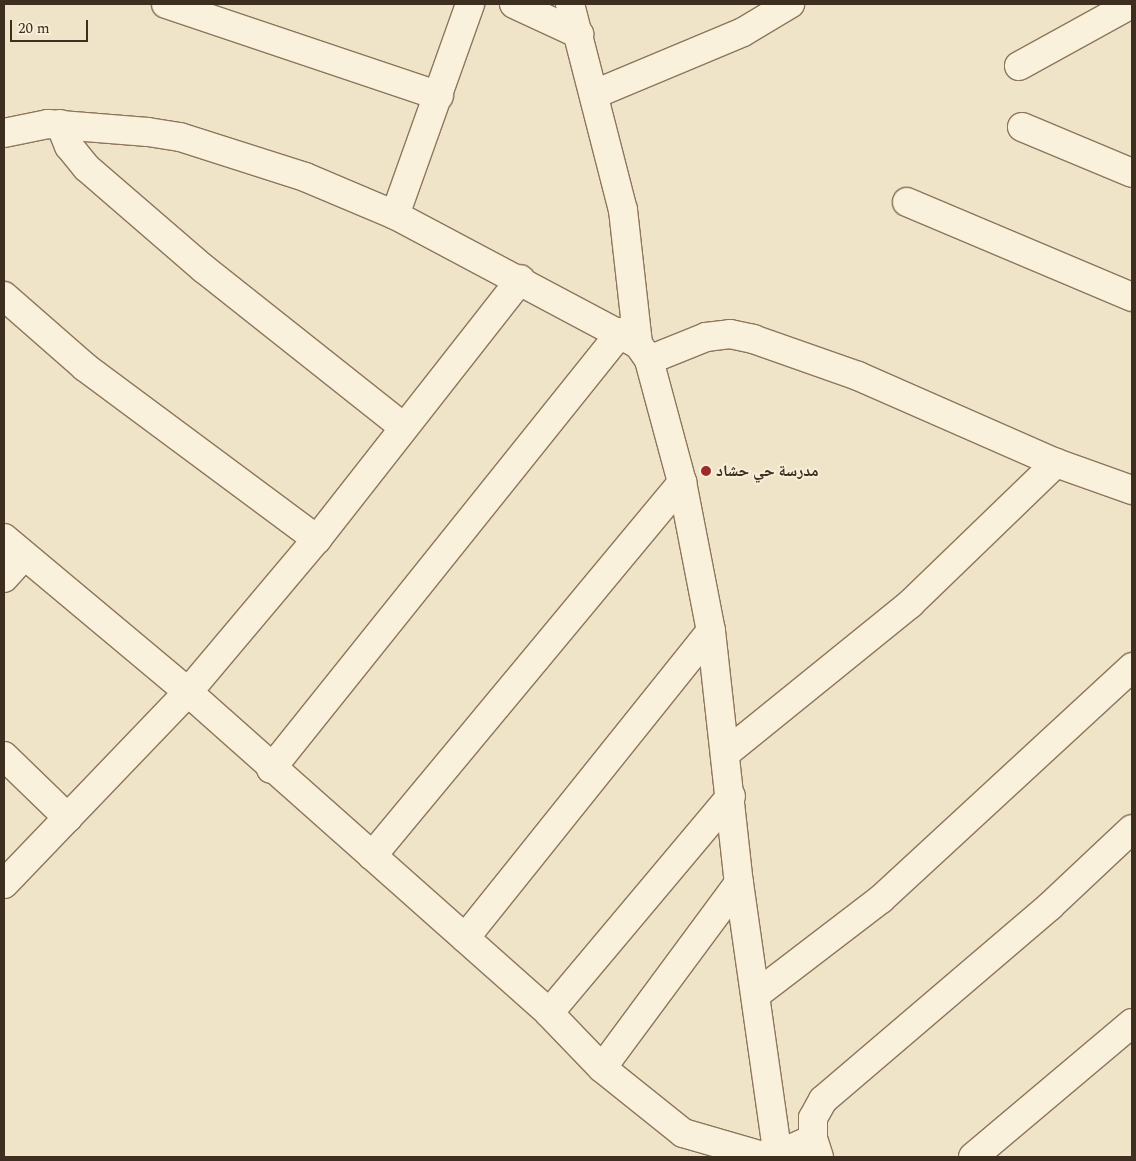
<!DOCTYPE html>
<meta charset="utf-8">
<style>
body{margin:0}
#map{position:relative;width:1136px;height:1161px;overflow:hidden;background:#f0e4c8;font-family:Spectral,"Noto Naskh Arabic",serif}
div>[style]{position:absolute}
.roads{filter:drop-shadow(1px 0 #8d765c) drop-shadow(-1px 0 #8d765c) drop-shadow(0 1px #8d765c) drop-shadow(0 -1px #8d765c)}
.minor>*{height:28px;margin:-14px;padding:0 14px;transform-origin:14px;border-radius:14px;background:#faf1dc}
.dots>*{width:14px;height:14px;translate:-50% -50%;box-sizing:border-box;border:2px solid #f7eed8;border-radius:50%}
span{translate:-50% -50%;white-space:nowrap;text-align:center;line-height:1.15;-webkit-text-stroke:4px #f7eed8;paint-order:stroke}
.poi-label{font-size:16px;color:#3d2e20;font-weight:700}
.left{translate:0 -50%;text-align:left}
.frame{position:absolute;inset:0;border:5px solid #3d2e20;pointer-events:none}
.scale{position:absolute;left:10px;top:20px;width:78px;height:22px;box-sizing:border-box;border:2px solid #3d2e20;border-top:0;padding-left:6px;font-size:15px;line-height:18px;white-space:nowrap;color:#3d2e20;-webkit-text-stroke:4px #f7eed8;paint-order:stroke}
</style>
<div id="map">
<div class="roads">
<div class="minor">
<div style="left:166px;top:4px;width:288px;rotate:18.6deg"></div>
<div style="left:514px;top:4px;width:72px;rotate:24.8deg"></div>
<div style="left:570px;top:4px;width:213px;rotate:75.6deg"></div>
<div style="left:623px;top:210px;width:135px;rotate:83.6deg"></div>
<div style="left:1019px;top:66px;width:129px;rotate:-28.8deg"></div>
<div style="left:595px;top:94px;width:160px;rotate:-22.7deg"></div>
<div style="left:743px;top:32px;width:55px;rotate:-30.8deg"></div>
<div style="left:60px;top:124px;width:24px;rotate:68deg"></div>
<div style="left:69px;top:146px;width:28px;rotate:51deg"></div>
<div style="left:87px;top:168px;width:155px;rotate:40.8deg"></div>
<div style="left:204px;top:269px;width:254px;rotate:38.4deg"></div>
<div style="left:1022px;top:127px;width:119px;rotate:22.7deg"></div>
<div style="left:4px;top:133px;width:45px;rotate:-11.6deg"></div>
<div style="left:48px;top:124px;width:100px;rotate:4.6deg"></div>
<div style="left:148px;top:132px;width:32px;rotate:9deg"></div>
<div style="left:180px;top:137px;width:131px;rotate:17.7deg"></div>
<div style="left:305px;top:177px;width:98px;rotate:22.9deg"></div>
<div style="left:395px;top:215px;width:275px;rotate:28deg"></div>
<div style="left:638px;top:344px;width:19px;rotate:55deg"></div>
<div style="left:649px;top:360px;width:126px;rotate:74.9deg"></div>
<div style="left:682px;top:482px;width:152px;rotate:79deg"></div>
<div style="left:711px;top:631px;width:254px;rotate:83.7deg"></div>
<div style="left:739px;top:883px;width:277px;rotate:81.9deg"></div>
<div style="left:907px;top:202px;width:244px;rotate:22.9deg"></div>
<div style="left:395px;top:215px;width:224px;rotate:-70.4deg"></div>
<div style="left:4px;top:296px;width:108px;rotate:41.2deg"></div>
<div style="left:85px;top:367px;width:289px;rotate:36.6deg"></div>
<div style="left:649px;top:360px;width:61px;rotate:-22deg"></div>
<div style="left:706px;top:337px;width:24px;rotate:-7deg"></div>
<div style="left:730px;top:334px;width:24px;rotate:12deg"></div>
<div style="left:753px;top:339px;width:111px;rotate:19.4deg"></div>
<div style="left:858px;top:376px;width:216px;rotate:23.7deg"></div>
<div style="left:1056px;top:463px;width:81px;rotate:19.6deg"></div>
<div style="left:4px;top:538px;width:240px;rotate:39.9deg"></div>
<div style="left:188px;top:692px;width:483px;rotate:41.6deg"></div>
<div style="left:549px;top:1013px;width:76px;rotate:46.1deg"></div>
<div style="left:602px;top:1068px;width:104px;rotate:38.7deg"></div>
<div style="left:683px;top:1133px;width:79px;rotate:16.1deg"></div>
<div style="left:759px;top:1155px;width:18px"></div>
<div style="left:777px;top:1155px;width:39px;rotate:-24deg"></div>
<div style="left:4px;top:578px;width:30px;rotate:-48deg"></div>
<div style="left:726px;top:753px;width:237px;rotate:-39deg"></div>
<div style="left:910px;top:604px;width:203px;rotate:-44deg"></div>
<div style="left:4px;top:756px;width:89px;rotate:44.1deg"></div>
<div style="left:271px;top:769px;width:560px;rotate:-51.31deg"></div>
<div style="left:372px;top:856px;width:486px;rotate:-50.3deg"></div>
<div style="left:4px;top:884px;width:266px;rotate:-46.2deg"></div>
<div style="left:188px;top:692px;width:200px;rotate:-49.9deg"></div>
<div style="left:317px;top:539px;width:330px;rotate:-51.9deg"></div>
<div style="left:465px;top:938px;width:393px;rotate:-51.3deg"></div>
<div style="left:758px;top:993px;width:155px;rotate:-37.4deg"></div>
<div style="left:881px;top:899px;width:342px;rotate:-42.7deg"></div>
<div style="left:549px;top:1013px;width:283px;rotate:-50deg"></div>
<div style="left:602px;top:1068px;width:230px;rotate:-53.5deg"></div>
<div style="left:819px;top:1157px;width:19px;rotate:-108deg"></div>
<div style="left:813px;top:1139px;width:21px;rotate:-90deg"></div>
<div style="left:813px;top:1118px;width:21px;rotate:-61deg"></div>
<div style="left:823px;top:1100px;width:299px;rotate:-40.5deg"></div>
<div style="left:1050px;top:906px;width:112px;rotate:-43.2deg"></div>
<div style="left:973px;top:1157px;width:208px;rotate:-40.1deg"></div>
</div>
</div>
<div class="dots">
<div style="left:706px;top:471px;background:#9e2a2b"></div>
</div>
<div class="poi-label">
<span class="left" style="left:716px;top:471px">مدرسة حي حشاد</span>
</div>
<div class="frame"></div>
<div class="scale">20 m</div>
</div>
